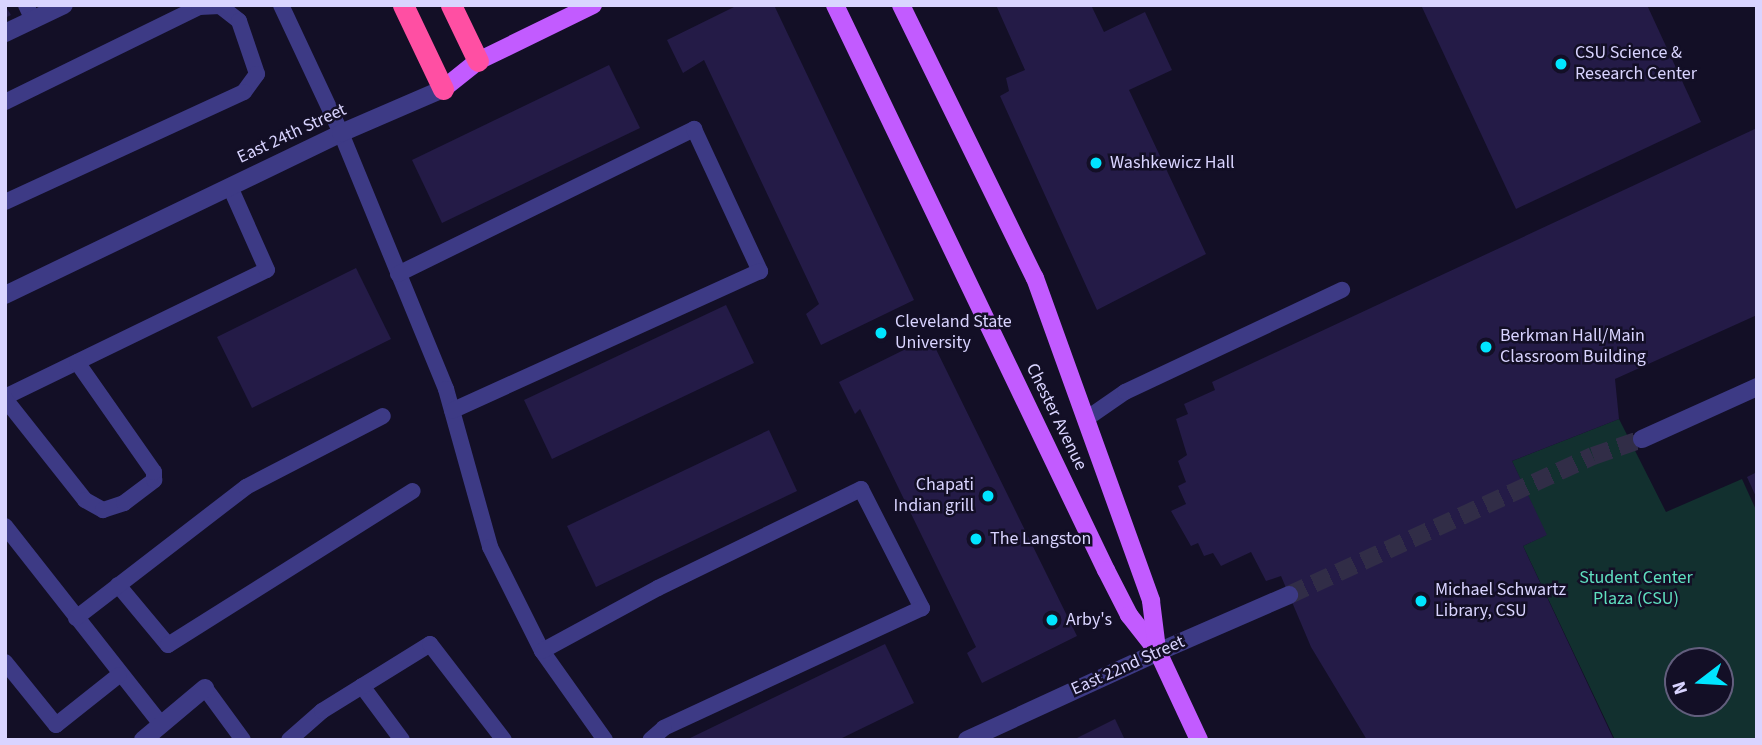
<!DOCTYPE html>
<style>
body{margin:0}
#map{position:relative;width:1762px;height:745px;overflow:hidden;background:#130f26;font-family:"Source Sans 3",sans-serif}
div>[style]{position:absolute}
.green>*{inset:0;background:#12302f}
.building>*{inset:0;background:#241b47}
.tertiary-tunnel>*{height:18px;margin-top:-9px;transform-origin:0;background:repeating-linear-gradient(90deg,#312d47 0 18px,transparent 0 27px)}
.service>*{height:16px;margin:-8px;padding:0 8px;transform-origin:8px;border-radius:8px;background:#3d3a85}
.pedestrian>*{height:18px;margin:-9px;padding:0 9px;transform-origin:9px;border-radius:9px;background:#3d3a85}
.minor>*{height:18px;margin:-9px;padding:0 9px;transform-origin:9px;border-radius:9px;background:#3d3a85}
.tertiary>*{height:18px;margin:-9px;padding:0 9px;transform-origin:9px;border-radius:9px;background:#3d3a85}
.primary>*{height:18px;margin:-9px;padding:0 9px;transform-origin:9px;border-radius:9px;background:#c25bff}
.motorway>*{height:21px;margin:-10.5px;padding:0 10.5px;transform-origin:10.5px;border-radius:10.5px;background:#ff4fa3}
.dots>*{width:19px;height:19px;translate:-50% -50%;box-sizing:border-box;border:4px solid #130f26;border-radius:50%}
span{translate:-50% -50%;white-space:nowrap;text-align:center;line-height:1.15;-webkit-text-stroke:5px #130f26;paint-order:stroke}
.poi-label{font-size:18px;color:#d9d4ff}
.left{translate:0 -50%;text-align:left}
.right{translate:-100% -50%;text-align:right}
.street-label{font-size:18px;color:#d9d4ff}
.park-label{font-size:18px;color:#5fe0c0}
.frame{position:absolute;inset:0;border:7px solid #d9d4ff;pointer-events:none}
.north{position:absolute;left:1664px;top:647px;width:70px;height:70px;box-sizing:border-box;background:#130f26;border:2px solid #625e7d;border-radius:50%;rotate:253deg;font-size:19px;font-weight:700;line-height:28px;text-align:center;color:#d9d4ff}
.north::after{content:'';display:block;margin:auto;width:24px;height:32px;background:#00e5ff;clip-path:polygon(50% 0,100% 100%,50% 72%,0 100%)}
</style>
<div id="map">
<div class="green">
<div style="clip-path:polygon(evenodd,1619px 419px,1666px 512px,1742px 479px,1757px 512px,1757px 740px,1615px 740px,1523px 546px,1546px 535px,1512px 461px,1619px 419px,1678px 661px,1720px 661px,1720px 703px,1678px 703px,1678px 661px)"></div>
</div>
<div class="building">
<div style="clip-path:polygon(5px 5px,11px 15px,5px 18px)"></div>
<div style="clip-path:polygon(738px 5px,774px 5px,914px 300px,821px 345px,806px 314px,819px 304px,704px 60px,683px 73px,667px 40px)"></div>
<div style="clip-path:polygon(996px 5px,1091px 5px,1104px 32px,1145px 12px,1172px 70px,1129px 90px,1206px 254px,1097px 310px,1000px 96px,1009px 91px,1006px 78px,1025px 70px)"></div>
<div style="clip-path:polygon(1421px 5px,1647px 5px,1701px 122px,1516px 209px)"></div>
<div style="clip-path:polygon(609px 65px,640px 128px,442px 223px,412px 160px)"></div>
<div style="clip-path:polygon(1757px 128px,1757px 315px,1615px 379px,1619px 419px,1512px 461px,1547px 535px,1523px 546px,1614px 740px,1367px 740px,1311px 647px,1281px 576px,1266px 581px,1251px 552px,1221px 566px,1213px 553px,1204px 556px,1198px 543px,1191px 546px,1171px 511px,1186px 504px,1178px 486px,1186px 482px,1178px 461px,1187px 455px,1176px 419px,1188px 414px,1184px 404px,1215px 390px,1212px 382px)"></div>
<div style="clip-path:polygon(356px 268px,391px 339px,252px 408px,217px 337px)"></div>
<div style="clip-path:polygon(726px 305px,754px 363px,552px 459px,524px 400px)"></div>
<div style="clip-path:polygon(930px 337px,1077px 636px,982px 683px,967px 653px,976px 647px,860px 409px,855px 414px,839px 382px)"></div>
<div style="clip-path:polygon(769px 430px,797px 491px,596px 587px,567px 526px)"></div>
<div style="clip-path:polygon(1757px 472px,1757px 499px,1747px 477px)"></div>
<div style="clip-path:polygon(885px 644px,914px 703px,838px 740px,686px 740px)"></div>
<div style="clip-path:polygon(1115px 719px,1125px 740px,1073px 740px)"></div>
</div>
<div class="tertiary-tunnel">
<div style="left:1289px;top:595px;width:334px;rotate:-24.6deg"></div>
<div style="left:1593px;top:456px;width:52px;rotate:-19.1deg"></div>
</div>
<div class="service">
<div style="left:26px;top:5px;width:17px;rotate:65deg"></div>
<div style="left:281px;top:5px;width:141px;rotate:64.9deg"></div>
<div style="left:341px;top:133px;width:277px;rotate:67.7deg"></div>
<div style="left:446px;top:389px;width:164px;rotate:74.4deg"></div>
<div style="left:490px;top:547px;width:116px;rotate:63.4deg"></div>
<div style="left:542px;top:651px;width:109px;rotate:54.7deg"></div>
<div style="left:5px;top:102px;width:216px;rotate:-26.1deg"></div>
<div style="left:199px;top:7px;width:21px;rotate:-3deg"></div>
<div style="left:220px;top:6px;width:24px;rotate:38deg"></div>
<div style="left:239px;top:21px;width:56px;rotate:71.2deg"></div>
<div style="left:257px;top:74px;width:22px;rotate:126deg"></div>
<div style="left:244px;top:92px;width:263px;rotate:155.3deg"></div>
<div style="left:398px;top:274px;width:330px;rotate:-26.1deg"></div>
<div style="left:694px;top:129px;width:157px;rotate:65.1deg"></div>
<div style="left:760px;top:271px;width:338px;rotate:155.6deg"></div>
<div style="left:5px;top:397px;width:291px;rotate:-25.9deg"></div>
<div style="left:267px;top:270px;width:91px;rotate:-114deg"></div>
<div style="left:5px;top:399px;width:129px;rotate:51.6deg"></div>
<div style="left:85px;top:500px;width:21px;rotate:29deg"></div>
<div style="left:103px;top:510px;width:22px;rotate:-18deg"></div>
<div style="left:124px;top:503px;width:38px;rotate:-37deg"></div>
<div style="left:154px;top:480px;width:8px;rotate:-90deg"></div>
<div style="left:154px;top:472px;width:134px;rotate:-125deg"></div>
<div style="left:1086px;top:419px;width:47px;rotate:-34.7deg"></div>
<div style="left:1125px;top:392px;width:240px;rotate:-25.2deg"></div>
<div style="left:5px;top:526px;width:252px;rotate:51.8deg"></div>
<div style="left:118px;top:585px;width:78px;rotate:50.2deg"></div>
<div style="left:168px;top:645px;width:289px;rotate:-32.2deg"></div>
<div style="left:76px;top:618px;width:215px;rotate:-37.6deg"></div>
<div style="left:246px;top:487px;width:154px;rotate:-27.4deg"></div>
<div style="left:542px;top:651px;width:132px;rotate:-28.5deg"></div>
<div style="left:658px;top:588px;width:226px;rotate:-26deg"></div>
<div style="left:861px;top:489px;width:134px;rotate:62.9deg"></div>
<div style="left:922px;top:608px;width:285px;rotate:155.1deg"></div>
<div style="left:664px;top:728px;width:18px;rotate:139deg"></div>
<div style="left:5px;top:662px;width:81px;rotate:51deg"></div>
<div style="left:56px;top:725px;width:80px;rotate:-38.4deg"></div>
<div style="left:362px;top:686px;width:67px;rotate:53.5deg"></div>
<div style="left:205px;top:688px;width:64px;rotate:53.8deg"></div>
<div style="left:289px;top:740px;width:44px;rotate:-41.3deg"></div>
<div style="left:322px;top:711px;width:127px;rotate:-31.8deg"></div>
<div style="left:430px;top:644px;width:121px;rotate:52.4deg"></div>
</div>
<div class="pedestrian">
<div style="left:5px;top:33px;width:65px;rotate:-25.4deg"></div>
</div>
<div class="minor">
<div style="left:143px;top:740px;width:81px;rotate:-40deg"></div>
<div style="left:967px;top:740px;width:210px;rotate:-24.7deg"></div>
</div>
<div class="tertiary">
<div style="left:5px;top:295px;width:373px;rotate:-25.7deg"></div>
<div style="left:341px;top:133px;width:111px;rotate:-23.3deg"></div>
<div style="left:1642px;top:439px;width:126px;rotate:-24.3deg"></div>
<div style="left:1158px;top:652px;width:143px;rotate:-23.5deg"></div>
</div>
<div class="primary">
<div style="left:835px;top:5px;width:627px;rotate:64.38deg"></div>
<div style="left:1106px;top:570px;width:51px;rotate:62.9deg"></div>
<div style="left:1129px;top:615px;width:47px;rotate:51.9deg"></div>
<div style="left:1158px;top:652px;width:97px;rotate:65deg"></div>
<div style="left:901px;top:5px;width:304px;rotate:63.9deg"></div>
<div style="left:1035px;top:278px;width:343px;rotate:70.2deg"></div>
<div style="left:1151px;top:601px;width:48px;rotate:82.9deg"></div>
<div style="left:443px;top:89px;width:45px;rotate:-38.7deg"></div>
<div style="left:478px;top:61px;width:128px;rotate:-26deg"></div>
</div>
<div class="motorway">
<div style="left:403px;top:5px;width:93px;rotate:64.5deg"></div>
<div style="left:451px;top:5px;width:62px;rotate:64.3deg"></div>
</div>
<div class="dots">
<div style="left:1561px;top:64px;background:#00e5ff"></div>
<div style="left:1096px;top:163px;background:#00e5ff"></div>
<div style="left:881px;top:333px;background:#00e5ff"></div>
<div style="left:1486px;top:347px;background:#00e5ff"></div>
<div style="left:988px;top:496px;background:#00e5ff"></div>
<div style="left:976px;top:539px;background:#00e5ff"></div>
<div style="left:1421px;top:601px;background:#00e5ff"></div>
<div style="left:1052px;top:620px;background:#00e5ff"></div>
</div>
<div class="poi-label">
<span class="left" style="left:1575px;top:64px">CSU Science &amp;<br>Research Center</span>
<span class="left" style="left:1110px;top:163px">Washkewicz Hall</span>
<span class="left" style="left:895px;top:333px">Cleveland State<br>University</span>
<span class="left" style="left:1500px;top:347px">Berkman Hall/Main<br>Classroom Building</span>
<span class="right" style="left:974px;top:496px">Chapati<br>Indian grill</span>
<span class="left" style="left:990px;top:539px">The Langston</span>
<span class="left" style="left:1435px;top:601px">Michael Schwartz<br>Library, CSU</span>
<span class="left" style="left:1066px;top:620px">Arby's</span>
</div>
<div class="street-label">
<span style="left:292px;top:134px;rotate:-25deg">East 24th Street</span>
<span style="left:1056px;top:417px;rotate:64deg">Chester Avenue</span>
<span style="left:1128px;top:666px;rotate:-24deg">East 22nd Street</span>
</div>
<div class="park-label">
<span style="left:1636px;top:589px">Student Center<br>Plaza (CSU)</span>
</div>
<div class="frame"></div>
<div class="north">N</div>
</div>
